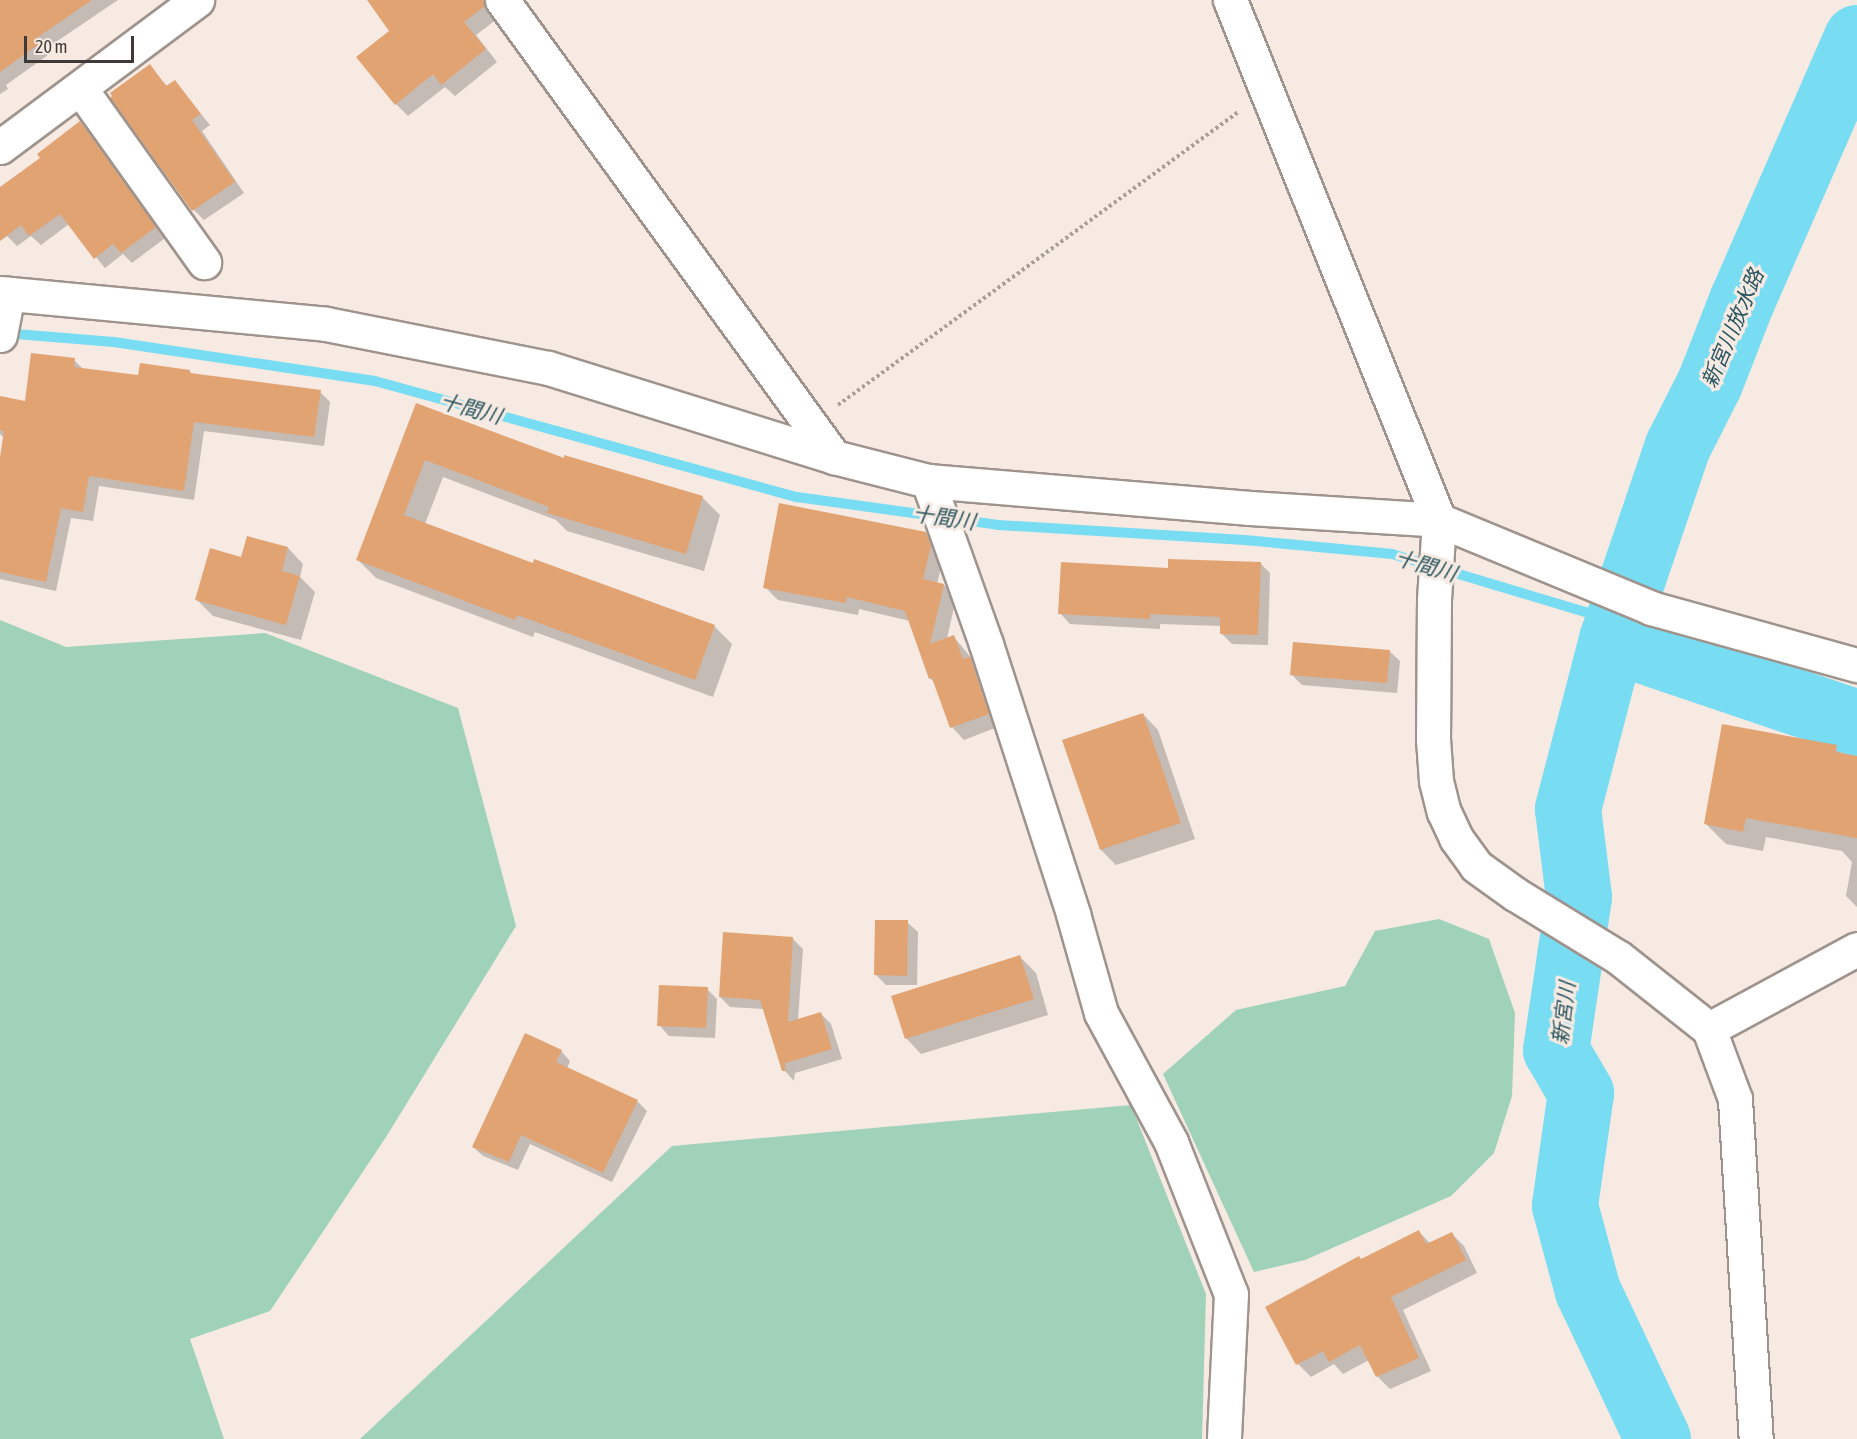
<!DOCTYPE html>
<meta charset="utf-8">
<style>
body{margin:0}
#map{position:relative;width:1857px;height:1439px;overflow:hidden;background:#f6eae2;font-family:"Asap Condensed","Noto Sans JP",sans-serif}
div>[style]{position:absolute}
.green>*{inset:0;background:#9fd2b9}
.shadow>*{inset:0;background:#0003}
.stream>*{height:10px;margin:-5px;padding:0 5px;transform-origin:5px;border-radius:5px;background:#78dcf2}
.river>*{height:66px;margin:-33px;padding:0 33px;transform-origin:33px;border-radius:33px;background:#78dcf2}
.building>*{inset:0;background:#e2a373}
.path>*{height:4px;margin-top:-2px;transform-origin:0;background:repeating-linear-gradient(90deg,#a89f99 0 3px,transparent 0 6px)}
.roads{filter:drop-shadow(2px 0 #9f948d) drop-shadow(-2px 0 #9f948d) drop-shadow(0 2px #9f948d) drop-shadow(0 -2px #9f948d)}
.minor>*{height:33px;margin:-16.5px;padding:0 16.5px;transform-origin:16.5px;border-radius:16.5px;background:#fff}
span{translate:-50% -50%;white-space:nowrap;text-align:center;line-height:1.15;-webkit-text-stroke:6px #f6eae2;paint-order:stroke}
.water-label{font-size:21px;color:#2a5660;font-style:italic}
.scale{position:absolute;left:24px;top:36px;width:110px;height:27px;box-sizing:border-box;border:3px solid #3f3a37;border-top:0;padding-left:8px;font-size:18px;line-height:21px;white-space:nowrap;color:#3f3a37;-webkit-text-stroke:4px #f6eae2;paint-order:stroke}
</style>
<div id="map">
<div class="green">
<div style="clip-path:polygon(0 620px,66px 647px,265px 633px,458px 708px,516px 926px,386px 1137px,270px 1311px,190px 1339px,224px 1439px,0 1439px)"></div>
<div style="clip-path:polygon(1439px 919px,1489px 939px,1515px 1013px,1512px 1096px,1494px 1153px,1451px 1196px,1305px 1260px,1254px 1272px,1163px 1074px,1236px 1010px,1345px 986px,1375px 931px)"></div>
<div style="clip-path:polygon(1131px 1105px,1206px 1294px,1202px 1439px,360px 1439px,672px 1146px)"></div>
</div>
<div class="shadow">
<div style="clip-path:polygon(0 0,118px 0,44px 50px,48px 55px,6px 85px,8px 89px,0 94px)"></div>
<div style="clip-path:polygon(369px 0,490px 0,497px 19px,476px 35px,497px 62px,455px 96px,445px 87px,408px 116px,396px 104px,391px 31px)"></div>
<div style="clip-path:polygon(149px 66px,168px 87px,175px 82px,210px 125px,202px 131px,244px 193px,204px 220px,194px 210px)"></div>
<div style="clip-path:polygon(80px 123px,90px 133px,165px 238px,132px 263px,123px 254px,105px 268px,69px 224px,41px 245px,31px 236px,17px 246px,7px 236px,0 241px,0 189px,42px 158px)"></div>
<div style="clip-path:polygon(74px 360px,84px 370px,139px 377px,190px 372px,193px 375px,320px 392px,330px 402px,324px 446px,204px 431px,194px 500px,99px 486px,93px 521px,71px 518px,56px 591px,0 579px,0 466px,4px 438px,0 434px,0 403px,26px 402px)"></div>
<div style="clip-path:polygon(417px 405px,565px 460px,702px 497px,720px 515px,704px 571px,567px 531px,556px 520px,443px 477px,425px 524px,534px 565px,714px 626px,732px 644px,713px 697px,535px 632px,533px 637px,376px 578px,358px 560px)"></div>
<div style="clip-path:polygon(925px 533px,938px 546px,943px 559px,937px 584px,944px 585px,956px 598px,947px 639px,954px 637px,982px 671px,1000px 726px,964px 740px,952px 727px,936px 684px,930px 678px,910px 621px,859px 609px,858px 615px,778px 600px,765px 587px)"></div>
<div style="clip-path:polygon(288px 548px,303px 564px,300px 577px,315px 592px,301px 640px,213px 616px,197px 600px,242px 559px)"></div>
<div style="clip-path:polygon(1260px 563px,1270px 573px,1268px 645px,1232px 644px,1221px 633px,1222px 626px,1160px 624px,1160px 629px,1070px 624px,1060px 613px)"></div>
<div style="clip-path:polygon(1389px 651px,1400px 661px,1397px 693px,1302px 685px,1292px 675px)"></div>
<div style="clip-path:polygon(1143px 714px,1158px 730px,1195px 839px,1116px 865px,1101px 850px)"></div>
<div style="clip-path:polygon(1836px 746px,1845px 755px,1857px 757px,1857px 907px,1846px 896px,1852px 862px,1842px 851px,1766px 837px,1763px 851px,1726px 844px,1706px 824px)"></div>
<div style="clip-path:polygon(907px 922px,918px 932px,917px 985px,886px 985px,875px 974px)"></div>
<div style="clip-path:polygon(792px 938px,803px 949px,798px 1020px,821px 1014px,831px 1024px,842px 1059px,795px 1073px,794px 1081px,784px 1070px,765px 1009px,730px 1007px,720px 997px)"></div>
<div style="clip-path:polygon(1020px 957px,1036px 973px,1048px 1015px,921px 1054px,906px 1038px)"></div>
<div style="clip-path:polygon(707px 989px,717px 999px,715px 1038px,669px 1036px,659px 1025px)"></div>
<div style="clip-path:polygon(561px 1051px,570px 1061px,567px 1069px,637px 1101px,647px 1111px,612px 1182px,530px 1144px,518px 1170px,483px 1156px,473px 1147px)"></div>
<div style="clip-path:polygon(1419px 1232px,1430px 1243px,1451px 1233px,1464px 1246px,1477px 1273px,1403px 1310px,1431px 1371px,1390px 1389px,1377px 1376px,1369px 1360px,1343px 1374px,1334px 1364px,1311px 1377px,1298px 1364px,1267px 1308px)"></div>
</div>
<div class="stream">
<div style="left:4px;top:333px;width:110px;rotate:4.7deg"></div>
<div style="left:114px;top:342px;width:264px;rotate:8.5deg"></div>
<div style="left:375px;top:381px;width:438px;rotate:15.4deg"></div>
<div style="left:797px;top:497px;width:203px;rotate:7.9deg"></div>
<div style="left:998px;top:525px;width:247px;rotate:3.5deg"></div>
<div style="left:1245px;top:540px;width:148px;rotate:5.4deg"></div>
<div style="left:1392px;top:554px;width:237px;rotate:16.7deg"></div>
</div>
<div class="river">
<div style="left:1857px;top:38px;width:287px;rotate:113.6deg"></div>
<div style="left:1742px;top:301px;width:88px;rotate:111.3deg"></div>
<div style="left:1710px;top:383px;width:71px;rotate:116.9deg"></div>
<div style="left:1678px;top:446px;width:205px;rotate:108.8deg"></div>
<div style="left:1612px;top:640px;width:259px;rotate:18.7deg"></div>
<div style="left:1612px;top:640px;width:175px;rotate:104.6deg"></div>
<div style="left:1568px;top:809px;width:89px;rotate:82.9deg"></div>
<div style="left:1579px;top:897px;width:155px;rotate:98.5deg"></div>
<div style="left:1556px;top:1050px;width:50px;rotate:59.8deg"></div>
<div style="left:1581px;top:1093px;width:114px;rotate:98.1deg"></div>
<div style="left:1565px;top:1206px;width:88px;rotate:74.9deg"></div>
<div style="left:1588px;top:1291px;width:164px;rotate:64.7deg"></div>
</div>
<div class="building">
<div style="clip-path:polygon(0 0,92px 0,35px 39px,39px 44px,0 72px)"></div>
<div style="clip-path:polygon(367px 0,484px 0,485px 6px,464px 22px,486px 49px,441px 85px,433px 74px,395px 105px,356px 57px,389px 31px)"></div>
<div style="clip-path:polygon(150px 64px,166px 86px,175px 80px,201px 114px,192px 120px,235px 182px,192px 211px,110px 98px,112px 96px,110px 93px)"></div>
<div style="clip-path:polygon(80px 121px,156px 227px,121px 253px,113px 244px,94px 259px,60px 214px,29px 236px,21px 225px,0 241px,0 187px,40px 158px,37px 154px)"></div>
<div style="clip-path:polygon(31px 353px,75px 358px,74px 367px,138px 375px,140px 363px,190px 370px,190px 373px,321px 390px,314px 437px,194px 422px,184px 491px,89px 476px,83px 512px,61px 508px,46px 582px,0 572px,0 457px,4px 431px,0 430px,0 396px,25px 401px)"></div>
<div style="clip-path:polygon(416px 403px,564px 458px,564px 455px,703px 496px,686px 554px,547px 513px,549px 507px,425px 460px,404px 515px,533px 563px,534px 559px,715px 625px,695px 680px,517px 615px,515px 620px,356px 560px)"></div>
<div style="clip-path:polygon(779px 503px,926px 532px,931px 546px,923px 579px,944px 584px,930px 644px,954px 635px,963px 659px,970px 657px,989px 714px,950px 728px,932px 678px,929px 679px,905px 611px,847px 597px,846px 603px,763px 588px)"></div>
<div style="clip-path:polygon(247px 536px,288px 547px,282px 571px,300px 576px,286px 625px,195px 600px,210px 548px,241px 557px)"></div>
<div style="clip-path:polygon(1168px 559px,1261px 562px,1258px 635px,1220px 634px,1220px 617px,1150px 614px,1150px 619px,1058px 614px,1061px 562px,1168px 568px)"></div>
<div style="clip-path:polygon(1293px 642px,1390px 650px,1387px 683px,1290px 675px)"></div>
<div style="clip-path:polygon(1143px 713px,1181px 823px,1100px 850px,1062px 740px)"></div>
<div style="clip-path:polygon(1722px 724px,1837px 745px,1836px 752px,1857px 756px,1857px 838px,1746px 818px,1743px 832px,1704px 824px)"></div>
<div style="clip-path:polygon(875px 920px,908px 920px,907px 976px,874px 975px)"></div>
<div style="clip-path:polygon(723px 932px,793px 937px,788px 1022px,821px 1012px,832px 1049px,785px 1063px,785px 1071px,782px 1071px,760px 1000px,719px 997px)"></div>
<div style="clip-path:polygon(1020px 955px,1034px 999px,905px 1039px,891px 996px)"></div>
<div style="clip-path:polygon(659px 985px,708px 987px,706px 1028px,657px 1026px)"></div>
<div style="clip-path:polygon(525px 1033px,562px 1050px,556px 1062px,638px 1100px,603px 1173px,521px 1135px,509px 1162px,472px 1147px)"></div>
<div style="clip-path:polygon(1419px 1230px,1426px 1244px,1452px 1232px,1466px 1260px,1391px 1297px,1419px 1358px,1376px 1377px,1360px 1345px,1329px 1362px,1323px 1351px,1296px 1365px,1265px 1307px,1359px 1256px,1361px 1259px)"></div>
</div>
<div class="path">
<div style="left:838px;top:405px;width:497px;rotate:-36.2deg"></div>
</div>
<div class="roads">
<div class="minor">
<div style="left:502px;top:0;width:565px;rotate:54deg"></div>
<div style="left:1230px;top:0;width:560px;rotate:68.1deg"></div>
<div style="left:1439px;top:520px;width:79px;rotate:93.6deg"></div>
<div style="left:1434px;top:599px;width:140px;rotate:90.4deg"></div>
<div style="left:1433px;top:739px;width:42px;rotate:85.9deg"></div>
<div style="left:1436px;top:781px;width:32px;rotate:76deg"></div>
<div style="left:1444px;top:812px;width:29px;rotate:65deg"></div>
<div style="left:1456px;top:838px;width:34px;rotate:54deg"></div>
<div style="left:1476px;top:866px;width:48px;rotate:35.7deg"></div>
<div style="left:1515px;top:894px;width:121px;rotate:31.5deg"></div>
<div style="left:1618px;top:957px;width:116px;rotate:38.4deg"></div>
<div style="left:1709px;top:1029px;width:75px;rotate:69.6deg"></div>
<div style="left:1735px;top:1099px;width:341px;rotate:86.5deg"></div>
<div style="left:80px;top:88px;width:214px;rotate:54.5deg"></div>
<div style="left:0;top:147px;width:246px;rotate:-36.7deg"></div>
<div style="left:0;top:293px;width:327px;rotate:5.4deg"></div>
<div style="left:326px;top:324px;width:226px;rotate:11.2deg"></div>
<div style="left:548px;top:368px;width:300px;rotate:17.3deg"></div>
<div style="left:834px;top:457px;width:97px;rotate:14.3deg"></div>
<div style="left:928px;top:481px;width:323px;rotate:4.8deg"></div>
<div style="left:1250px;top:508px;width:189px;rotate:3.6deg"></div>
<div style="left:1439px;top:520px;width:230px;rotate:22.5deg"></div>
<div style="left:1651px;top:608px;width:214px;rotate:15.5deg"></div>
<div style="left:0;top:335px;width:42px;rotate:-79deg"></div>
<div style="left:928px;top:481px;width:173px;rotate:70.4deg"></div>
<div style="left:986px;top:644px;width:284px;rotate:72.1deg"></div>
<div style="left:1073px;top:914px;width:103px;rotate:74.2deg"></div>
<div style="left:1101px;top:1013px;width:147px;rotate:61.5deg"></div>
<div style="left:1171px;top:1142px;width:163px;rotate:68.5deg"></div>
<div style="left:1231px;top:1294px;width:145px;rotate:92.8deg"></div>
<div style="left:1709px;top:1029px;width:168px;rotate:-28.4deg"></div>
</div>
</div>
<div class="water-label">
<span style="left:1732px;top:328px;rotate:-67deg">新宮川放水路</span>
<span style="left:471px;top:408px;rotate:15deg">十間川</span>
<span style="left:944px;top:517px;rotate:8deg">十間川</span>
<span style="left:1426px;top:565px;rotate:16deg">十間川</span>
<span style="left:1563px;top:1013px;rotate:-83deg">新宮川</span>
</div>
<div class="scale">20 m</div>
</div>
